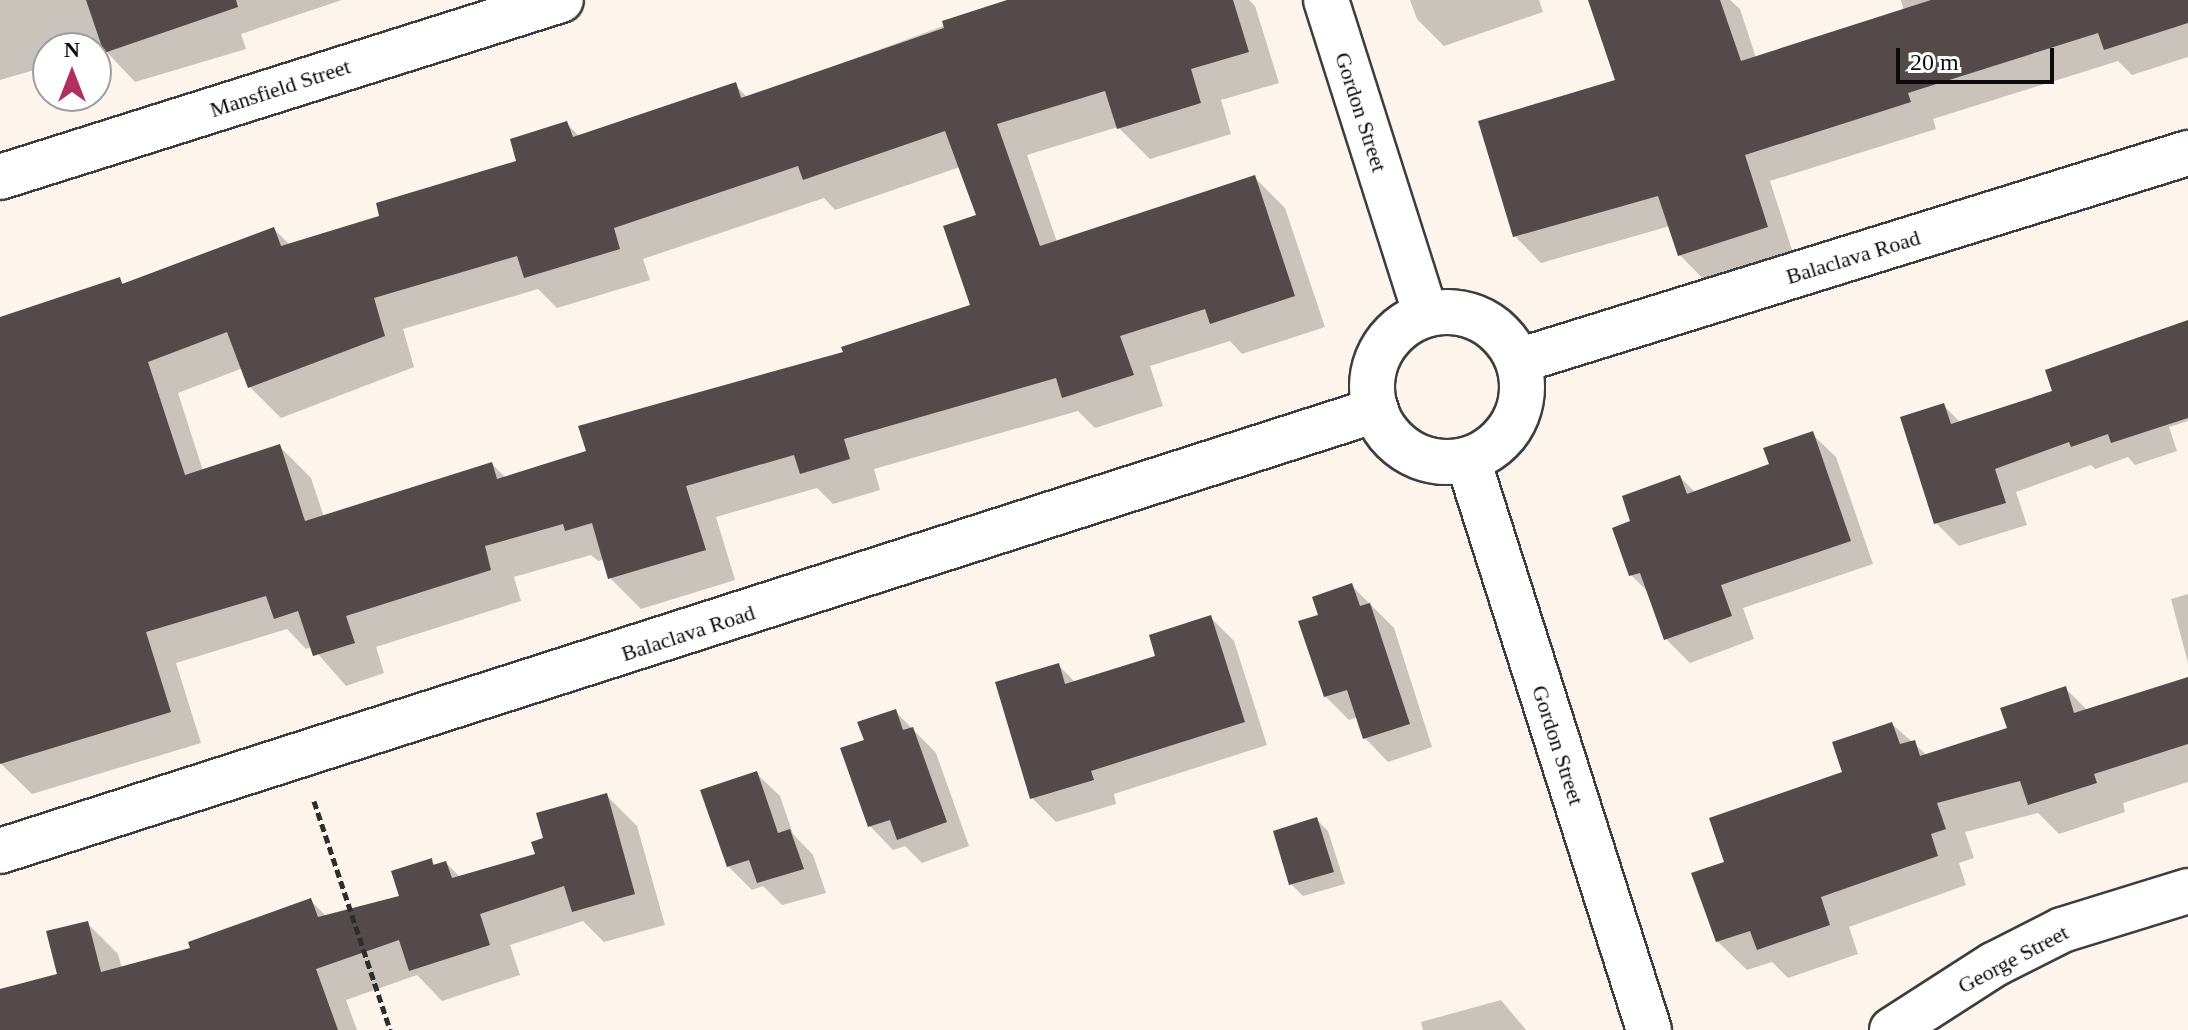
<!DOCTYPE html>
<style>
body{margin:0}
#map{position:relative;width:2188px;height:1030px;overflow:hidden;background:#fdf4ec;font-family:Georgia,serif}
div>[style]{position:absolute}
.shadow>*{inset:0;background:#0003}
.building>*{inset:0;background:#534a49}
.path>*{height:5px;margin-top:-2.5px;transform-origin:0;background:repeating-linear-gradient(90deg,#2d2d2d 0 8px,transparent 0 12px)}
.roads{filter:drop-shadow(2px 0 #3e3e3e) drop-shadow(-2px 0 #3e3e3e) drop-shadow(0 2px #3e3e3e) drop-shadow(0 -2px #3e3e3e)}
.minor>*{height:44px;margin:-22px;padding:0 22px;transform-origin:22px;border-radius:22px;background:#fff}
.minor>.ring{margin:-22px;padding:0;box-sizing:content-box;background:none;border:44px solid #fff;border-radius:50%}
span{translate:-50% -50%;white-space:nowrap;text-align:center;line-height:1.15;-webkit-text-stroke:8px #fff;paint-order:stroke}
.street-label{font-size:22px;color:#0b0b0b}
.north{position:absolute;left:32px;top:32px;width:80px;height:80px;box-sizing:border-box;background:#fff;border:2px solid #9d9d9d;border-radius:50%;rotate:0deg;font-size:22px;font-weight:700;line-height:32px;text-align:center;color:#0b0b0b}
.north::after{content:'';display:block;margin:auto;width:28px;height:36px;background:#af305e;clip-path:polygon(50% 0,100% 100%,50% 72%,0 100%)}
.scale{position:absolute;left:1896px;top:48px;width:158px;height:36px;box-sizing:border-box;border:4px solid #0b0b0b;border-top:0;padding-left:10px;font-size:24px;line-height:28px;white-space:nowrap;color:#0b0b0b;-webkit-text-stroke:6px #fff;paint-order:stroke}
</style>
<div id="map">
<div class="shadow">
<div style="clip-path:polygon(0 0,342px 0,241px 34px,246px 49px,135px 82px,104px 49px,96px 48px,48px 48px,48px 66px,0 80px)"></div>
<div style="clip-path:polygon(evenodd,1014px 0,1249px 0,1255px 6px,1279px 83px,1221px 100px,1231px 134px,1150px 159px,1118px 127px,1027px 155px,1057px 242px,1254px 177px,1285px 208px,1325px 327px,1242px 354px,1230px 341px,1150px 366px,1163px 406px,1095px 428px,1078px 411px,874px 469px,880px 490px,833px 504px,817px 488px,716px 517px,735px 580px,641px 609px,610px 578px,605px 559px,598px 561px,591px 555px,514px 577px,521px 601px,376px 647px,384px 673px,346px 686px,312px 647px,306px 649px,287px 629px,176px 663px,201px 743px,32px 794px,0 763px,0 344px,120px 280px,125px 285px,274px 229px,290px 245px,381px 218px,519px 162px,567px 124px,580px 137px,735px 85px,748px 98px,1014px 0,960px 167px,978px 217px,972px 306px,588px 453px,506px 478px,492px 464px,324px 517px,311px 478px,280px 447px,203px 471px,178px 393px,243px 368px,250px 387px,281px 418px,414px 367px,403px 329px,538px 289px,557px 308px,650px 280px,643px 259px,824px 198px,835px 210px,960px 167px)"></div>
<div style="clip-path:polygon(1410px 0,1539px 0,1543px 12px,1444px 46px,1417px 19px)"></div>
<div style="clip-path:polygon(1661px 0,1730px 0,1740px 9px,1756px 58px,1904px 11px,1901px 0,2188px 0,2188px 57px,2132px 75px,2118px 61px,1933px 119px,1936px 129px,1770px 181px,1793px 253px,1706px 282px,1680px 255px,1670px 226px,1541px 263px,1515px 236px,1617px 82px)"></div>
<div style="clip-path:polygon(2188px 323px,2188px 421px,2169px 427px,2177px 451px,2135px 465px,2128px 457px,2095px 469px,2091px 465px,2016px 492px,2027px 525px,1959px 546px,1936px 523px,1944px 406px,1961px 423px,2054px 393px)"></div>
<div style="clip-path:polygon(1812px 434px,1836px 457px,1873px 564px,1743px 608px,1754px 639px,1690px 663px,1666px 639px,1650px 594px,1631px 575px,1633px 522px,1680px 477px,1696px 493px,1772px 465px)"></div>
<div style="clip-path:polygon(1352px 586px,1394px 628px,1432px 747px,1388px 762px,1365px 738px,1358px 717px,1349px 720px,1325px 696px,1320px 616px)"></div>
<div style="clip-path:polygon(2188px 594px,2188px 663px,2171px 599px)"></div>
<div style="clip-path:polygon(1210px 617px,1234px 641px,1267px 745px,1114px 794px,1116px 804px,1056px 822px,1032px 798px,1058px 665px,1076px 683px,1158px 657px)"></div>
<div style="clip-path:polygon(2188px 679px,2188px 782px,2123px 803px,2125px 812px,2059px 834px,2038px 813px,1965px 832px,1974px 858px,1959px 863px,1966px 885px,1849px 927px,1858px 954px,1788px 978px,1772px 962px,1747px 970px,1717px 941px,1726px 863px,1845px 773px,1892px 724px,1928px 756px,2009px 729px,2065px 688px,2088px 711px)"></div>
<div style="clip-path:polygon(895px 711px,936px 753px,969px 846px,922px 863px,905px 846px,893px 850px,870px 826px,866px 741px)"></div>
<div style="clip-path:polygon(756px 773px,780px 796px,793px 834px,813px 855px,826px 893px,782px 905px,763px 886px,752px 890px,728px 866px)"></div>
<div style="clip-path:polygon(606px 795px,637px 826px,665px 925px,604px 942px,583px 921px,510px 945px,520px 975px,442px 1001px,417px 975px,346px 1000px,357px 1030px,0 1030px,0 991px,59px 975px,87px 923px,118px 954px,122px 968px,193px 949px,311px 901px,327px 917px,402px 897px,431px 861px,437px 866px,446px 863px,460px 877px,537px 855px,546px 840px)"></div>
<div style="clip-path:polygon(1316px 819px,1328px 831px,1345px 884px,1303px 896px,1291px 884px)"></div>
<div style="clip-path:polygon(1501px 1000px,1526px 1030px,1423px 1030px,1421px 1022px)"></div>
</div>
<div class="building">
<div style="clip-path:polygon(86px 0,236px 0,238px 7px,104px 53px)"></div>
<div style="clip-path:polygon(evenodd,1007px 0,1233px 0,1249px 52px,1191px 69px,1201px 103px,1117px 129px,1105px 91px,997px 124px,1040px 246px,1255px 175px,1295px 296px,1210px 324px,1205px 309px,1120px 336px,1134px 375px,1062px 398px,1056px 378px,844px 439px,850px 459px,800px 474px,794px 455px,686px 486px,706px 550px,608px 579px,592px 523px,565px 531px,563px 524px,485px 546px,491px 570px,346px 616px,355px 643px,313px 656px,298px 611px,274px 619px,266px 596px,146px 632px,171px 712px,0 764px,0 317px,120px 277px,122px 284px,274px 227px,281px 246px,379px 216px,376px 203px,516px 161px,510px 139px,567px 121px,573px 137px,736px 82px,741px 98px,944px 28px,942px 21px,1007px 0,945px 131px,976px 215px,943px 226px,970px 305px,841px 347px,843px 352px,578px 426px,586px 451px,497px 479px,492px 462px,305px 521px,280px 444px,185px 475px,148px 362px,227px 332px,248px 388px,385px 336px,374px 298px,517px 256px,524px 278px,620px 249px,614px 228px,798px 166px,803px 180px,945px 131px)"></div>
<div style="clip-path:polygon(1588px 0,1720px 0,1741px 61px,1931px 0,2188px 0,2188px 23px,2104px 50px,2098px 33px,1908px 93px,1911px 102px,1745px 155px,1768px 227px,1678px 256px,1658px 196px,1513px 237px,1478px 121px,1615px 80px)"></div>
<div style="clip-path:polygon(2188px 320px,2188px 418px,2111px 443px,2108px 434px,2071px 447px,2069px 442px,1995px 469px,2006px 503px,1934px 524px,1900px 417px,1944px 403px,1951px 424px,2052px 391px,2045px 370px)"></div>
<div style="clip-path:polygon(1813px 431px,1851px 541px,1721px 585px,1732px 616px,1664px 640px,1640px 573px,1629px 576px,1612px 528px,1630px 521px,1622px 496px,1680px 475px,1687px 494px,1769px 464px,1763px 448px)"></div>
<div style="clip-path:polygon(1352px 583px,1360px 606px,1370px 603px,1410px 724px,1363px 739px,1347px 690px,1324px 697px,1298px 621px,1318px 615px,1312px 597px)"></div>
<div style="clip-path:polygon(1211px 615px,1245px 722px,1091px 771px,1094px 780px,1030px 799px,995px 682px,1059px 663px,1065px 684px,1155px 656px,1149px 635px)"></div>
<div style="clip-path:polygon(2188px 677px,2188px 744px,2094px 774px,2097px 783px,2028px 805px,2020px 781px,1937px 803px,1946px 829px,1931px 834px,1938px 856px,1821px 897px,1830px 925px,1757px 950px,1750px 931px,1716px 942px,1691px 873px,1724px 862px,1709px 818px,1842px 772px,1832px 742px,1892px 722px,1900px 744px,1915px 740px,1920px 756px,2007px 728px,2000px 708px,2066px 686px,2074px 713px)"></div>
<div style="clip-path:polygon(896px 709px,903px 730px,913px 727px,947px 822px,897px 840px,890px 820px,868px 827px,840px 748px,864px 740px,857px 722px)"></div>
<div style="clip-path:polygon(757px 771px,778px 833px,790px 829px,804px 869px,757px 883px,749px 860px,727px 867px,700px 790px)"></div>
<div style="clip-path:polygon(607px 793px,635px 894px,572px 912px,564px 886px,480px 914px,490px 945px,409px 971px,399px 940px,316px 969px,338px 1030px,0 1030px,0 989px,57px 974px,46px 931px,88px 921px,101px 972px,190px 948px,188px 942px,311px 898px,318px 917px,399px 896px,391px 871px,432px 858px,433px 865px,446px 861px,452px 878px,535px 854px,531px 842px,543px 838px,536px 813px)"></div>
<div style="clip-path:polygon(1317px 817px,1334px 872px,1289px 885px,1273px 831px)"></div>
</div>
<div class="path">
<div style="left:314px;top:801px;width:241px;rotate:71.6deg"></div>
</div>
<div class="roads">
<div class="minor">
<div style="left:1326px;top:0;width:330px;rotate:72.4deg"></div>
<div style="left:0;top:177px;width:588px;rotate:-17.51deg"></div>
<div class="ring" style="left:1372px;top:312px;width:106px;height:106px"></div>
<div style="left:1518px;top:361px;width:702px;rotate:-17.25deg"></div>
<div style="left:1468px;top:460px;width:598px;rotate:72.38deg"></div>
<div style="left:0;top:851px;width:1445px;rotate:-17.77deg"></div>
<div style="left:1892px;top:1030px;width:122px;rotate:-32.7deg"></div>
<div style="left:1995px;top:964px;width:75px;rotate:-26.9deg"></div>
<div style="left:2062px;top:930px;width:132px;rotate:-17.2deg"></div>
</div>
</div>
<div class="street-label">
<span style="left:280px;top:88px;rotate:-18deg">Mansfield Street</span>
<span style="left:1361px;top:112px;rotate:72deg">Gordon Street</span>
<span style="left:1853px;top:257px;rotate:-17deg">Balaclava Road</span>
<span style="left:688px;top:633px;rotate:-18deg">Balaclava Road</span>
<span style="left:1558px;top:745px;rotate:72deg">Gordon Street</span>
<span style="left:2013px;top:959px;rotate:-28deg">George Street</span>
</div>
<div class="north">N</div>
<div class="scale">20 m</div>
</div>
